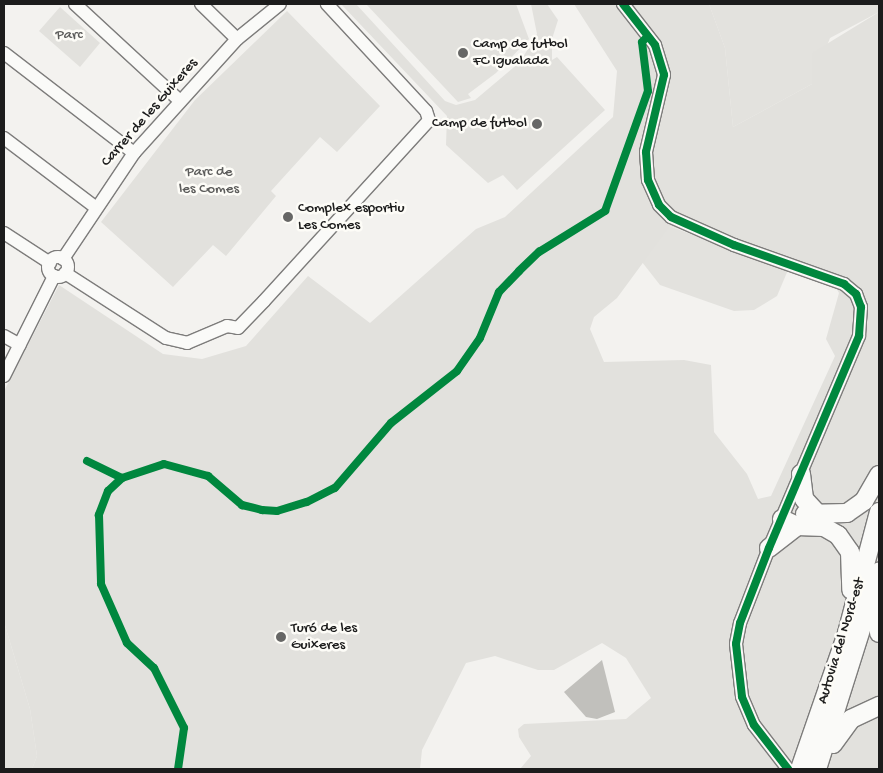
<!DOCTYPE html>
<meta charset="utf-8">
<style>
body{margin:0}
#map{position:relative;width:883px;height:773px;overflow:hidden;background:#f3f2ef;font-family:"Gochi Hand",sans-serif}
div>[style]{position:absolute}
.built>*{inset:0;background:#e3e2de}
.green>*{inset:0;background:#e2e1dd}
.water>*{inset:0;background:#c1c0bc}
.roads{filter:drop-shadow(1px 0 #7d7c7b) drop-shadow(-1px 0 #7d7c7b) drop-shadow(0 1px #7d7c7b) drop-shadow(0 -1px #7d7c7b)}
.minor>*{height:12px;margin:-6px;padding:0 6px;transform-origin:6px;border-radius:6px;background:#fafaf8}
.minor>.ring{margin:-6px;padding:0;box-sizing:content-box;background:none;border:12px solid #fafaf8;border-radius:50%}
.highway>*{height:18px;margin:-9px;padding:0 9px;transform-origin:9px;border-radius:9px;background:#fafaf8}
.cycleway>*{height:8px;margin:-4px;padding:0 4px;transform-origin:4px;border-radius:4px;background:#00873e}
.dots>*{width:14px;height:14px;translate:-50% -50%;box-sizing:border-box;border:2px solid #fdfcf7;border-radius:50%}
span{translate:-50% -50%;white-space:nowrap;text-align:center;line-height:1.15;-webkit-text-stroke:5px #fdfcf7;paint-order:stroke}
.park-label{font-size:15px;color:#5c5c5b}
.poi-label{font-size:15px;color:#1c1c1c}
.left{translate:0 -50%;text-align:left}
.right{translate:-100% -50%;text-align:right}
.street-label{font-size:15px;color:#1c1c1c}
.frame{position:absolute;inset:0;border:5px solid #1c1c1c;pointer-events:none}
</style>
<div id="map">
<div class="built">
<div style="clip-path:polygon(709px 4px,879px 4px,879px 12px,830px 38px,812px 84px,733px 127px,725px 48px)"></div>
<div style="clip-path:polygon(669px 226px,788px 270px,777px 296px,754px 310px,734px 311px,660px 285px,642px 262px)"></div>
<div style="clip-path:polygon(4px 622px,30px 709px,37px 756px,32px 769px,4px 769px)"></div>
</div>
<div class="green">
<div style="clip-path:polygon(341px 4px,356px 4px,445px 101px,456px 105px,475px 100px,520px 62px,537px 34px,531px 4px,547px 4px,558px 20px,552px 39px,552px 60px,557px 57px,605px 110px,517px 190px,503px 175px,488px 183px,446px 145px,447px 116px)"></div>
<div style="clip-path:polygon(366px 4px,516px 4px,529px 39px,496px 73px,468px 94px,471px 98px,458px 102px)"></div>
<div style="clip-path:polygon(evenodd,574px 4px,709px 4px,725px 48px,733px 127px,812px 84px,812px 53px,879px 12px,879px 769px,520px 769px,531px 756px,519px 737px,518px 729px,524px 724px,626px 719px,651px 698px,626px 658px,602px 643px,554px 670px,538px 670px,495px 656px,466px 663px,422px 750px,420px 769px,32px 769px,37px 756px,30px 709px,4px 622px,4px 391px,59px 285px,163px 354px,202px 359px,246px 346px,308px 276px,370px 323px,476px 229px,505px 217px,613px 117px,617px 71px,574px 4px,670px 226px,834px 284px,839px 293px,826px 339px,835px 356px,771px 496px,758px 499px,747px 474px,714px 432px,711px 365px,684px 360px,604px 362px,590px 329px,594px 317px,617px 298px,670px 226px)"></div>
<div style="clip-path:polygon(60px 7px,100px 43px,80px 67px,39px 31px)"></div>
<div style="clip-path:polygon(287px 11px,380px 106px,337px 152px,320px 137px,271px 191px,276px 196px,226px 256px,213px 245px,173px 287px,101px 222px,195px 100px)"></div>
</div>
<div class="water">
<div style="clip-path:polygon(602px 660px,615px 712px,597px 719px,586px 717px,564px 692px)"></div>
</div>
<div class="roads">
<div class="minor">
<div style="left:75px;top:4px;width:142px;rotate:42.7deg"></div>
<div style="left:201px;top:4px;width:50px;rotate:44.2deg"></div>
<div style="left:623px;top:4px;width:52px;rotate:52deg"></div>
<div style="left:655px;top:45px;width:31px;rotate:73deg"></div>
<div style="left:664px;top:75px;width:79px;rotate:103.2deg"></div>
<div style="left:646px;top:152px;width:28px;rotate:86deg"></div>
<div style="left:648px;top:180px;width:27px;rotate:66deg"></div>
<div style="left:659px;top:205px;width:17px;rotate:45deg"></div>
<div style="left:671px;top:217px;width:69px;rotate:24deg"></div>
<div style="left:734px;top:245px;width:117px;rotate:19.5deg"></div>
<div style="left:844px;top:284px;width:16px;rotate:40deg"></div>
<div style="left:856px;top:294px;width:14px;rotate:69deg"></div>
<div style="left:861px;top:307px;width:29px;rotate:94deg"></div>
<div style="left:859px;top:336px;width:230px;rotate:113deg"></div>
<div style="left:769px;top:548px;width:80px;rotate:111.1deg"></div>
<div style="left:740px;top:623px;width:21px;rotate:101deg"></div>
<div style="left:736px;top:644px;width:53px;rotate:83.5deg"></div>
<div style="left:742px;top:697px;width:30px;rotate:67deg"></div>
<div style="left:754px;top:725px;width:56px;rotate:52.3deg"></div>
<div style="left:4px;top:53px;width:164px;rotate:37.6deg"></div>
<div style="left:4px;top:138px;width:113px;rotate:37.1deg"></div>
<div style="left:4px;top:233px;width:55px;rotate:33.1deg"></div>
<div class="ring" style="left:48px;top:257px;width:8px;height:8px"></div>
<div style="left:63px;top:259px;width:128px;rotate:-56.2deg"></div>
<div style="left:134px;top:153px;width:154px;rotate:-47.9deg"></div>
<div style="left:237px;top:39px;width:55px;rotate:-39.1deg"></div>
<div style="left:65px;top:273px;width:120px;rotate:32.8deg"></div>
<div style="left:166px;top:338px;width:22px;rotate:13deg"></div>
<div style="left:187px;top:343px;width:43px;rotate:-23deg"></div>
<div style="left:227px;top:326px;width:11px;rotate:10deg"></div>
<div style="left:238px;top:328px;width:37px;rotate:-46deg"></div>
<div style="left:264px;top:301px;width:245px;rotate:-47.6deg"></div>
<div style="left:429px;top:120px;width:9px;rotate:-108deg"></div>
<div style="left:426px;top:111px;width:146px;rotate:-132.8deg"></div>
<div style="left:4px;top:336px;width:18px;rotate:29deg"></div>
<div style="left:4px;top:376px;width:112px;rotate:-63.4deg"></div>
</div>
<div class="highway">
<div style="left:801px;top:474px;width:25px;rotate:83deg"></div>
<div style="left:804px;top:499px;width:21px;rotate:47deg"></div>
<div style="left:805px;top:514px;width:42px;rotate:-1.4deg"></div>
<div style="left:847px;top:513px;width:21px;rotate:-35deg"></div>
<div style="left:864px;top:501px;width:30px;rotate:-60deg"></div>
<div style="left:782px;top:519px;width:17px;rotate:25deg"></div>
<div style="left:797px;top:526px;width:27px;rotate:2deg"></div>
<div style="left:824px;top:527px;width:16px;rotate:30deg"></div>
<div style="left:838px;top:535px;width:21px;rotate:55deg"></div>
<div style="left:850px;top:552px;width:38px;rotate:88deg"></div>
<div style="left:769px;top:548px;width:36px;rotate:-38deg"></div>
<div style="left:879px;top:599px;width:34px;rotate:90deg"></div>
<div style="left:833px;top:744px;width:31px;rotate:-54deg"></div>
<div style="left:851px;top:719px;width:31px;rotate:-25deg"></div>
<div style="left:800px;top:769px;width:144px;rotate:-70.9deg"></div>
<div style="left:847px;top:633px;width:125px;rotate:-75.2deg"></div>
<div style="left:817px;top:769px;width:207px;rotate:-72.5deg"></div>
</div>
</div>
<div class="cycleway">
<div style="left:623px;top:4px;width:52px;rotate:52deg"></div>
<div style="left:655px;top:45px;width:31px;rotate:73deg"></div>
<div style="left:664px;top:75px;width:79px;rotate:103.2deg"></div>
<div style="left:646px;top:152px;width:28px;rotate:86deg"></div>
<div style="left:648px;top:180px;width:27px;rotate:66deg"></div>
<div style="left:659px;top:205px;width:17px;rotate:45deg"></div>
<div style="left:671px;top:217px;width:69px;rotate:24deg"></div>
<div style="left:734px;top:245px;width:117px;rotate:19.5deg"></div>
<div style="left:844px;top:284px;width:16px;rotate:40deg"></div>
<div style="left:856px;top:294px;width:14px;rotate:69deg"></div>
<div style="left:861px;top:307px;width:29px;rotate:94deg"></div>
<div style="left:859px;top:336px;width:230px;rotate:113deg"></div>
<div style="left:769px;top:548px;width:80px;rotate:111.1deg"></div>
<div style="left:740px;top:623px;width:21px;rotate:101deg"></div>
<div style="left:736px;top:644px;width:53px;rotate:83.5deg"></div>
<div style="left:742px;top:697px;width:30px;rotate:67deg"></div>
<div style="left:754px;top:725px;width:56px;rotate:52.3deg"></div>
<div style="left:87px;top:461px;width:39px;rotate:26deg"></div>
<div style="left:122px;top:478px;width:44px;rotate:-18.4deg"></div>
<div style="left:164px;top:464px;width:46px;rotate:15.3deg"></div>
<div style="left:208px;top:476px;width:45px;rotate:40.5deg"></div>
<div style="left:242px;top:505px;width:21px;rotate:14deg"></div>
<div style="left:262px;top:510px;width:15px;rotate:4deg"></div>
<div style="left:277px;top:511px;width:31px;rotate:-17deg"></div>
<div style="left:307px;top:502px;width:31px;rotate:-27deg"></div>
<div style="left:335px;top:488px;width:86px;rotate:-49.3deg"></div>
<div style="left:391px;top:423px;width:84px;rotate:-38.2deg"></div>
<div style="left:457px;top:371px;width:40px;rotate:-55.1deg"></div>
<div style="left:480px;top:338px;width:50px;rotate:-67.6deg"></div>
<div style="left:499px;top:292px;width:29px;rotate:-46deg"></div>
<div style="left:519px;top:271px;width:28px;rotate:-44deg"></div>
<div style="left:539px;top:252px;width:78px;rotate:-31.8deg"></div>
<div style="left:605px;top:211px;width:127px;rotate:-70.3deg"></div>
<div style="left:648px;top:91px;width:49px;rotate:-97deg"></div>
<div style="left:642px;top:42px;width:8px;rotate:-45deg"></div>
<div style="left:122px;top:478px;width:19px;rotate:137deg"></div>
<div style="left:108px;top:491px;width:26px;rotate:111deg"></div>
<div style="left:99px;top:515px;width:69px;rotate:88.3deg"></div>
<div style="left:101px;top:584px;width:64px;rotate:66.2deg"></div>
<div style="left:127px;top:643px;width:37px;rotate:43deg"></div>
<div style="left:154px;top:668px;width:67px;rotate:63.4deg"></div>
<div style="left:184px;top:728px;width:41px;rotate:98.3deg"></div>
</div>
<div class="dots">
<div style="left:463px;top:53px;background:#676766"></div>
<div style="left:537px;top:124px;background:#676766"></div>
<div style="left:288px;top:217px;background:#676766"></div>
<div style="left:281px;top:637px;background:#676766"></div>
</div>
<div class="park-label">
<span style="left:69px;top:36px">Parc</span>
<span style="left:209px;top:181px">Parc de<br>les Comes</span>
</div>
<div class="poi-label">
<span class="left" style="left:473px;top:53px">Camp de futbol<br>FC Igualada</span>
<span class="right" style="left:527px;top:124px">Camp de futbol</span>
<span class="left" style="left:298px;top:217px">Complex esportiu<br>Les Comes</span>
<span class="left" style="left:291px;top:637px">Turó de les<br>Guixeres</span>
</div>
<div class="street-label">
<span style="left:150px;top:113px;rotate:-49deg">Carrer de les Guixeres</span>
<span style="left:842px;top:641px;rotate:-73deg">Autovia del Nord-est</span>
</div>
<div class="frame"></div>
</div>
